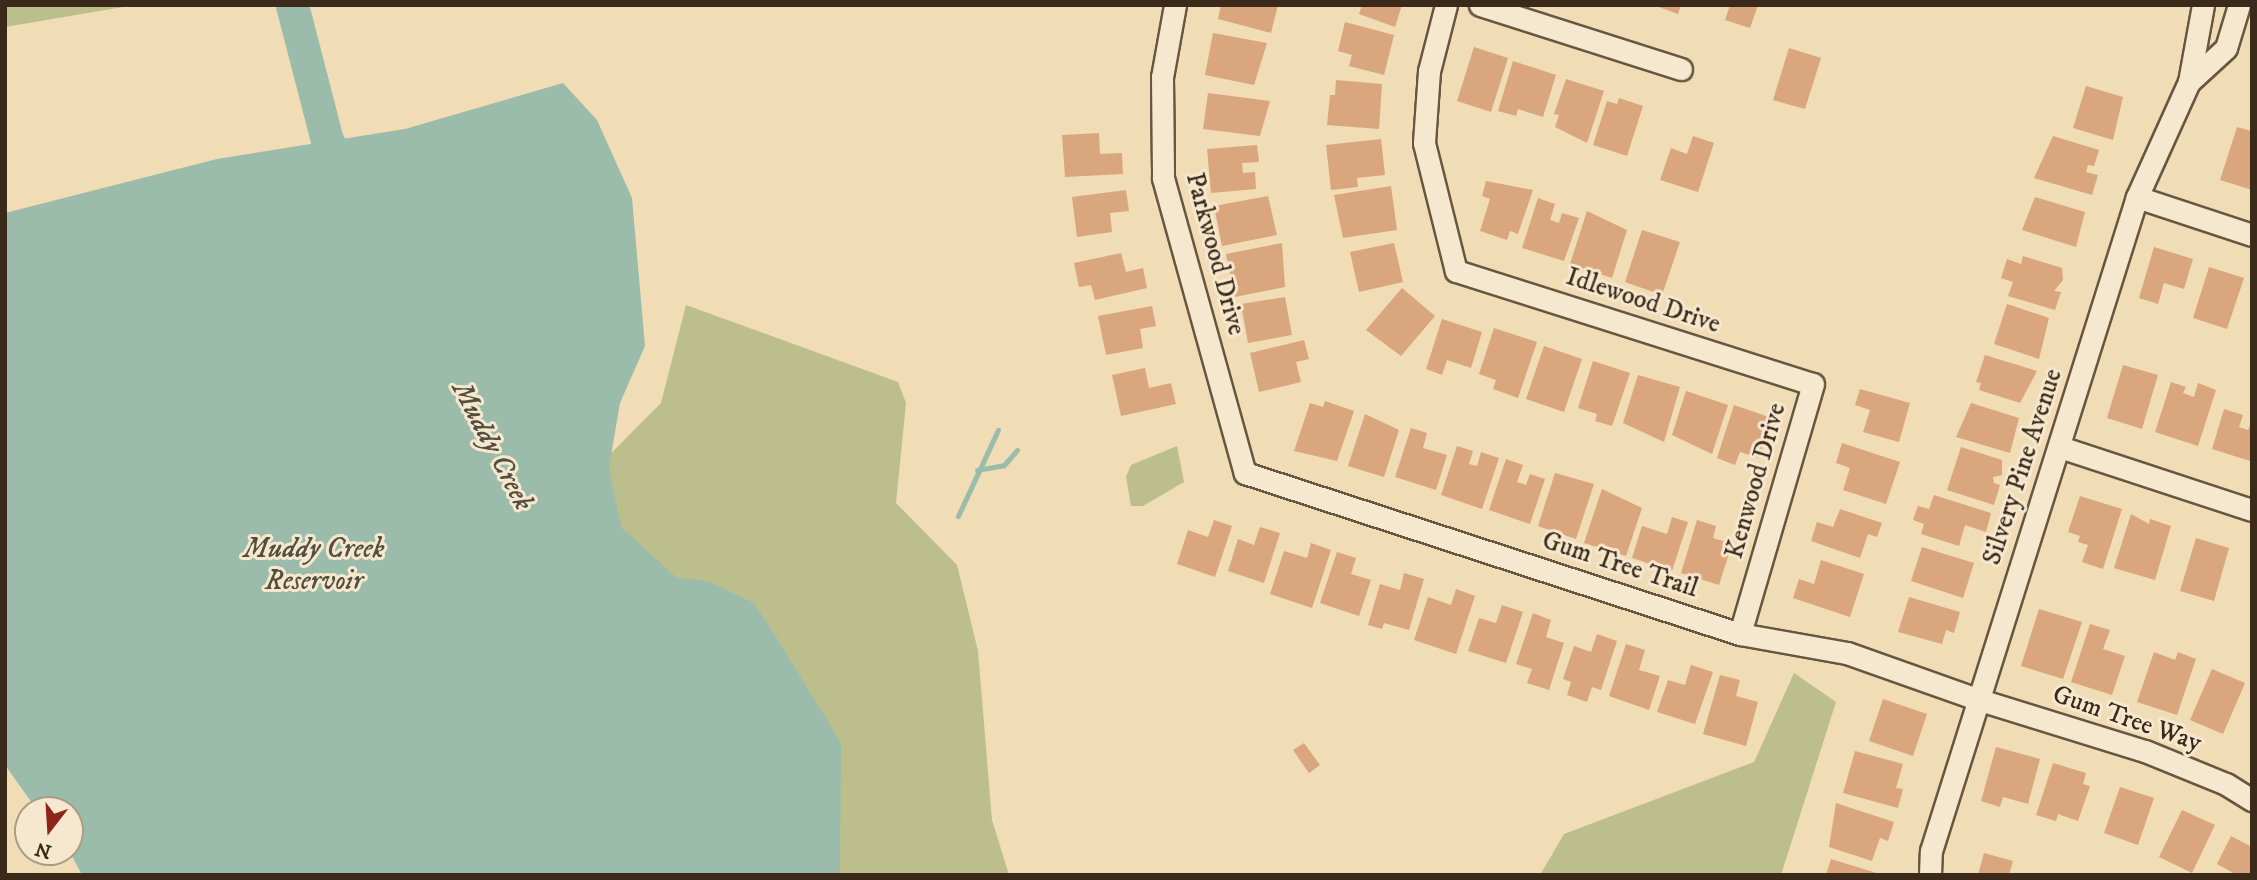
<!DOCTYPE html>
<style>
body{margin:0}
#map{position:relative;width:2257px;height:880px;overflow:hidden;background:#f0dcb5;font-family:"IM FELL DW Pica",serif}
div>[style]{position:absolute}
.green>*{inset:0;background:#bcbf8b}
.water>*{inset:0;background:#9bbcaa}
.stream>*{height:5px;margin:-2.5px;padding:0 2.5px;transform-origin:2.5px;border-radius:2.5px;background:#9bbcaa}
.river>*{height:33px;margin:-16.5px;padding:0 16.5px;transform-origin:16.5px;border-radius:16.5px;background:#9bbcaa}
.building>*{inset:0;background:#daa67e}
.roads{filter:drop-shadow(2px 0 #685640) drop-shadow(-2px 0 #685640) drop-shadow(0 2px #685640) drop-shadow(0 -2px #685640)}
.minor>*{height:21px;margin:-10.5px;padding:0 10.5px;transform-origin:10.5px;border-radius:10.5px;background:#f5e8cf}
span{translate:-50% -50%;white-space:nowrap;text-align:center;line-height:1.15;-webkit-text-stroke:6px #f5e8cf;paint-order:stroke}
.street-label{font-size:26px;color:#3b2919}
.water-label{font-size:28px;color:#534e3d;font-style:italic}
.frame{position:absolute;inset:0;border:7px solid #3b2919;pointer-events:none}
.north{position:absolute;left:14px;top:796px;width:70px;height:70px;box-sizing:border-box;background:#f5e8cf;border:2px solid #ab9c86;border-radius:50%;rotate:197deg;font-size:19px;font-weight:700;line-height:28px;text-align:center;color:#3b2919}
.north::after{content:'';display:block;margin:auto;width:24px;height:32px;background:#8f2418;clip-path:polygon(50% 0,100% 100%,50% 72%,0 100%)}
</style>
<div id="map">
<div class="green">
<div style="clip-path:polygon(5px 5px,135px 5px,5px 27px)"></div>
<div style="clip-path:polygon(686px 305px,898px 382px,906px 403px,896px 503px,957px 565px,978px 651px,992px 820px,1009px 875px,192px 875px,661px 403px)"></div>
<div style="clip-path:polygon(1177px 446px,1184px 482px,1143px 506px,1131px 506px,1126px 477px,1131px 465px)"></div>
<div style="clip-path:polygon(1794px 673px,1836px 702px,1781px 875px,1540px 875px,1564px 834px,1754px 762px)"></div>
</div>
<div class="water">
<div style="clip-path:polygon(563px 83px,597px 120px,632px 198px,645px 346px,620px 403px,609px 467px,621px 527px,676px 577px,710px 582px,754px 603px,778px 640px,841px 743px,840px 875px,82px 875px,70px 852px,70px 810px,37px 810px,5px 765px,5px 213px,217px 159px,405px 129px)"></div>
</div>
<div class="stream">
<div style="left:977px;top:470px;width:27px;rotate:-10deg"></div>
<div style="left:1004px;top:465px;width:20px;rotate:-49deg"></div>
<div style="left:958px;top:516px;width:95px;rotate:-65.1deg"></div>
</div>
<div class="river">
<div style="left:292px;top:5px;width:139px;rotate:75.5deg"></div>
<div style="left:327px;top:140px;width:44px;rotate:61.7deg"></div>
</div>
<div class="building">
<div style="clip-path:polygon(1221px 5px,1278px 5px,1271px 33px,1218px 19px)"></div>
<div style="clip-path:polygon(1362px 5px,1402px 5px,1395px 27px,1359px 14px)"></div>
<div style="clip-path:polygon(1653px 5px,1681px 5px,1678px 14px)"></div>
<div style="clip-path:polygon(1730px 5px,1758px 5px,1750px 28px,1725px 20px)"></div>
<div style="clip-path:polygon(1345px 22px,1394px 35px,1384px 75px,1349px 66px,1352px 55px,1338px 51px)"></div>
<div style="clip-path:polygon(1213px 33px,1267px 43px,1254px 85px,1205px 75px)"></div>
<div style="clip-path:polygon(1474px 47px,1508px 58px,1491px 112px,1457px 101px)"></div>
<div style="clip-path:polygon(1789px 48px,1821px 58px,1805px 109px,1773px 100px)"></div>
<div style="clip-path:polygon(1513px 61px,1556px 75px,1543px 117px,1518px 109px,1516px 116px,1498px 111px)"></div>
<div style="clip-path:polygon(1566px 79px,1604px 91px,1587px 143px,1555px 127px,1559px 115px,1554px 114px)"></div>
<div style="clip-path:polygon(1336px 80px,1382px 84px,1379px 129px,1327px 125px,1330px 95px,1335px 95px)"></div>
<div style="clip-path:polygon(2086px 86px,2123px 97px,2113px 140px,2073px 128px)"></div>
<div style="clip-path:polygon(1208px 93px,1270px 101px,1260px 136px,1203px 129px)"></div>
<div style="clip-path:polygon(1619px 98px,1643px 106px,1627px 156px,1593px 145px,1607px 101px,1617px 104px)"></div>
<div style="clip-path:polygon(2237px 127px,2251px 131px,2252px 190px,2220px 180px)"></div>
<div style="clip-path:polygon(1099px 133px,1100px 154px,1122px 153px,1123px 174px,1065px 177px,1062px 135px)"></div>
<div style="clip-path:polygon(1693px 136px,1714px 143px,1698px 192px,1660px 180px,1671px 148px,1687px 154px)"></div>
<div style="clip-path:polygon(2053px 136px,2099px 150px,2094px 166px,2088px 165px,2086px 172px,2098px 175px,2092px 195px,2034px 178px)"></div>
<div style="clip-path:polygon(1381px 139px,1385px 175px,1357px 178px,1358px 187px,1331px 190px,1326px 145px)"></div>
<div style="clip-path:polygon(1257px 145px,1259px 162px,1242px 163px,1243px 173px,1255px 172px,1256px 189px,1211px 193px,1207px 149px)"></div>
<div style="clip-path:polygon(1486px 181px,1533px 190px,1518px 234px,1510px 231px,1507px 240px,1480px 231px,1490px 199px,1482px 196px)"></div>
<div style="clip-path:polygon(1391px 186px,1397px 230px,1343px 238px,1334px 195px)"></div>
<div style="clip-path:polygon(1126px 190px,1129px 211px,1110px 213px,1112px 232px,1077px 237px,1072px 197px)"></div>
<div style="clip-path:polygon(1268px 196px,1277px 235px,1222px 246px,1214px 206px)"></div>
<div style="clip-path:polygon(2035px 197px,2085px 212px,2076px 247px,2022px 230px)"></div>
<div style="clip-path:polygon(1538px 198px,1555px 204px,1550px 220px,1559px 223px,1562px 213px,1579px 218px,1564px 261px,1522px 248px)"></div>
<div style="clip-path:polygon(1587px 211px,1627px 230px,1612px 278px,1570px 264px)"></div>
<div style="clip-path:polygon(1642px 230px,1680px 242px,1662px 295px,1625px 282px)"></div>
<div style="clip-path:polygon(1282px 243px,1285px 287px,1235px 297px,1226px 254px)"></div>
<div style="clip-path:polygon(1394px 243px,1403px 282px,1359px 292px,1350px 252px)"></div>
<div style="clip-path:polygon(2154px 247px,2193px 259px,2184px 289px,2164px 283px,2158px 304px,2139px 298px)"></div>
<div style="clip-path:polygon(1121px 253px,1126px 272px,1143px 268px,1147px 288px,1095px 300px,1091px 285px,1079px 287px,1074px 263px)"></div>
<div style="clip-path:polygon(2023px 256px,2062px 268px,2063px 280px,2054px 291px,2061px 292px,2055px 310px,2008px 296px,2013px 282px,2001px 278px,2007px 259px,2021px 264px)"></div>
<div style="clip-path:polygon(2209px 267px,2244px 278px,2227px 329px,2193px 318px)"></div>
<div style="clip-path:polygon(1402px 288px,1435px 316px,1401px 356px,1366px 330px)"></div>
<div style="clip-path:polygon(1285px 297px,1292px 335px,1248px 343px,1241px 304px)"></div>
<div style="clip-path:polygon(2007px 304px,2049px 318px,2039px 359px,1994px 344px)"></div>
<div style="clip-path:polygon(1152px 306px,1156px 326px,1140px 329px,1143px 348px,1106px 355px,1098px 316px)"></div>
<div style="clip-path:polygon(1442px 319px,1482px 332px,1471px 368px,1447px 360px,1442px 375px,1426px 369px)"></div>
<div style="clip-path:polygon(1494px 328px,1537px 342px,1518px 398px,1493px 389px,1496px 380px,1479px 374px)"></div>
<div style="clip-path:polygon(1304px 340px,1309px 359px,1296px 362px,1301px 382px,1259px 392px,1250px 353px)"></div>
<div style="clip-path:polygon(1544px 346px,1582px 359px,1564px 412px,1526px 399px)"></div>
<div style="clip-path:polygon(1985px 355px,2037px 371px,2020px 403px,1979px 390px,1981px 383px,1976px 382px)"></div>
<div style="clip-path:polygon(1593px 361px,1630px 373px,1612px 426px,1595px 421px,1597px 414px,1578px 408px)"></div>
<div style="clip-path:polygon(2123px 365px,2158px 375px,2142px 429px,2107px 418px)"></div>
<div style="clip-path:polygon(1145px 368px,1149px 388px,1171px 383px,1176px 404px,1121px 416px,1112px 375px)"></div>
<div style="clip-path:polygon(1638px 375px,1680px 387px,1664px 442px,1623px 423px)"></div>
<div style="clip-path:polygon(2171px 382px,2186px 387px,2183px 393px,2194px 397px,2198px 383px,2216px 390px,2198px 446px,2155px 432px)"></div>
<div style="clip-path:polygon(1860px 389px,1910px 403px,1899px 442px,1863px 432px,1870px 410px,1855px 405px)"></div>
<div style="clip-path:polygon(1686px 391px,1728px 405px,1712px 454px,1672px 435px)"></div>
<div style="clip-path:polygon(1325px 401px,1354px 411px,1337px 461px,1294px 451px,1310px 403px,1323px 407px)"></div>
<div style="clip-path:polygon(1971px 403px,2019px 418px,2010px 453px,1956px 437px)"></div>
<div style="clip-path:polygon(1734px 405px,1772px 418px,1759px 458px,1740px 452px,1735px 465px,1717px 458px)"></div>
<div style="clip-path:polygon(2224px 409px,2243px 415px,2239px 427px,2248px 430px,2252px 420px,2250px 461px,2212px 449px)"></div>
<div style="clip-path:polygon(1365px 414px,1399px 430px,1384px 477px,1348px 466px)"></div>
<div style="clip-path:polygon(1411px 428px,1427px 433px,1423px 448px,1447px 455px,1436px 490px,1395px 477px)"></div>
<div style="clip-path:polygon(1842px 443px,1900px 462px,1886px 504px,1843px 490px,1850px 468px,1836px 463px)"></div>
<div style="clip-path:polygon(1457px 446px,1473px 451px,1469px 464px,1477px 466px,1481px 452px,1499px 458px,1482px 509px,1441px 495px)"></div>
<div style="clip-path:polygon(1961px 447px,2002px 460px,2002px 475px,1993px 477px,1994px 483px,2000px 485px,1994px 505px,1947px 490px)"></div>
<div style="clip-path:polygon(1506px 459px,1523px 465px,1517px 482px,1526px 485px,1530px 474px,1545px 479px,1530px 524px,1489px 510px)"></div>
<div style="clip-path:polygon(1555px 473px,1594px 484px,1576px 539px,1538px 526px)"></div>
<div style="clip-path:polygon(1602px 489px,1642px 508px,1626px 556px,1584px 543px)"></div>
<div style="clip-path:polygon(1934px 495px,1991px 513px,1986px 532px,1965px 525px,1959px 546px,1921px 534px,1924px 524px,1913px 520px,1918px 506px,1929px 509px)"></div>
<div style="clip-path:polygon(2080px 496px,2122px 509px,2103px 569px,2082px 562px,2088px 545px,2078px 542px,2080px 536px,2068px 532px)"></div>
<div style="clip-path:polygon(1840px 509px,1882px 523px,1877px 537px,1868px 534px,1860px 558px,1811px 541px,1817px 522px,1833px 527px)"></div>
<div style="clip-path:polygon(2131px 514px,2149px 524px,2150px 519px,2171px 526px,2155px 580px,2114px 568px)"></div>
<div style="clip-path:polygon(1672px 517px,1688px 522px,1672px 571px,1632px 558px,1642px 526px,1667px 534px)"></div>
<div style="clip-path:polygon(1214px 520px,1232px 526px,1215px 577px,1177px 564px,1188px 530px,1208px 537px)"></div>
<div style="clip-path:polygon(1697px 520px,1716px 526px,1713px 538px,1732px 544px,1719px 585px,1681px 573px)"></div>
<div style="clip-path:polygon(1260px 527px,1280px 533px,1264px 583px,1228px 571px,1238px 539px,1254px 545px)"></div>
<div style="clip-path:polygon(2196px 538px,2229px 548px,2214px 601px,2180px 591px)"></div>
<div style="clip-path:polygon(1311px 543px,1331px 550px,1312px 608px,1270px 594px,1284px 551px,1307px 558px)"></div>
<div style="clip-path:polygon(1922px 547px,1974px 563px,1963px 598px,1911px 581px)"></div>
<div style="clip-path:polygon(1337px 552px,1356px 558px,1351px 574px,1371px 580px,1359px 616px,1320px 603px)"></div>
<div style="clip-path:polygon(1821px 560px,1864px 574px,1850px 617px,1793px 598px,1799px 579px,1814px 584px)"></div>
<div style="clip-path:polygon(1404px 573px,1424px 579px,1409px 630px,1384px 623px,1382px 629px,1368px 625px,1380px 584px,1400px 590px)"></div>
<div style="clip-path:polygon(1456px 589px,1475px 596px,1456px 654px,1414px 640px,1428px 597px,1451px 605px)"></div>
<div style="clip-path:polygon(1909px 597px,1960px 612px,1954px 633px,1946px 630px,1942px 644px,1898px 632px)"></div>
<div style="clip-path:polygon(1502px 605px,1523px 612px,1506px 663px,1468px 651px,1479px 618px,1496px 623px)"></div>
<div style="clip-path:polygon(2039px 609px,2082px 622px,2063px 679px,2021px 666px)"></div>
<div style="clip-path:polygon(1533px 613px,1551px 620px,1546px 637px,1564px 643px,1549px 690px,1527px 683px,1532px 669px,1516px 664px)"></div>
<div style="clip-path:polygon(2090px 624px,2110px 630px,2103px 649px,2125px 656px,2112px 695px,2071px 682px)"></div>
<div style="clip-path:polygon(1597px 634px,1617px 641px,1601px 690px,1592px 687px,1587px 702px,1567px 695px,1571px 682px,1563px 679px,1574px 646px,1591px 652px)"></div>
<div style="clip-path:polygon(1626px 644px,1645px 650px,1639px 670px,1660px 676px,1649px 710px,1609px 696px)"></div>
<div style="clip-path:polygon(2154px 652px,2175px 660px,2178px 652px,2196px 659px,2177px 715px,2137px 702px)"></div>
<div style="clip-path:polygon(1691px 665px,1713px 672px,1695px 724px,1657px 712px,1668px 680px,1685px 685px)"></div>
<div style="clip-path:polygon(2212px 669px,2245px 683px,2223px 734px,2190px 720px)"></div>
<div style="clip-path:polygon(1720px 675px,1740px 680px,1736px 696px,1758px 702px,1746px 746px,1703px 734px)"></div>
<div style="clip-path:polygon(1883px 699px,1927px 714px,1913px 756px,1869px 741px)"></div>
<div style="clip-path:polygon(1304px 743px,1320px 765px,1309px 773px,1293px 750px)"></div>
<div style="clip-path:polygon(1996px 747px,2040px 759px,2028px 804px,2003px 797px,2000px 807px,1981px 801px)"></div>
<div style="clip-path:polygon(1855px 751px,1903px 764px,1896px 788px,1903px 789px,1898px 808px,1843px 793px)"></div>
<div style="clip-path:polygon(2053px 763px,2086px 773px,2083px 784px,2090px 786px,2078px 821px,2058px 814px,2056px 821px,2036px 815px)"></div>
<div style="clip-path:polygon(2120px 787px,2154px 798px,2138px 845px,2104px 833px)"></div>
<div style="clip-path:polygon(1836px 803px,1894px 822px,1888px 841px,1880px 838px,1872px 861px,1829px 847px)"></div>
<div style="clip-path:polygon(2182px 810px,2215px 825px,2192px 873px,2159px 857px)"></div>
<div style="clip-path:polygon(2231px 836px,2252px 847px,2252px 875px,2237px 875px,2217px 864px)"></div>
<div style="clip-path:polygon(1984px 853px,2013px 861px,2009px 875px,1978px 875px)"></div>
<div style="clip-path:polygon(1831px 859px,1880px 874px,1880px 875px,1826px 875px)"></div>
</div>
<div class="roads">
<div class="minor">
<div style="left:1175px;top:5px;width:73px;rotate:100.2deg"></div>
<div style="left:1162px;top:77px;width:101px;rotate:89.4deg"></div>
<div style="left:1163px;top:178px;width:306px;rotate:74.5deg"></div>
<div style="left:1245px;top:473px;width:521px;rotate:18.02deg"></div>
<div style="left:1740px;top:634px;width:109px;rotate:10.1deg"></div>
<div style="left:1847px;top:653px;width:141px;rotate:19.5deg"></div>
<div style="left:1980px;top:700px;width:173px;rotate:17.2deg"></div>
<div style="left:2145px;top:751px;width:87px;rotate:22.2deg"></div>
<div style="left:2226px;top:784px;width:31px;rotate:32deg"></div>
<div style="left:1446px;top:5px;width:68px;rotate:104.4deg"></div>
<div style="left:1429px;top:71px;width:72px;rotate:94deg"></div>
<div style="left:1424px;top:143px;width:132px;rotate:76deg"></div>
<div style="left:1456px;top:271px;width:374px;rotate:17.6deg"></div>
<div style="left:1813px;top:384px;width:260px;rotate:106.3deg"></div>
<div style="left:1480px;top:5px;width:211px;rotate:17.7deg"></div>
<div style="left:2203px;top:5px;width:78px;rotate:100.3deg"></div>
<div style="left:2189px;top:82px;width:50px;rotate:-42.6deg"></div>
<div style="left:2226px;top:48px;width:45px;rotate:-73.2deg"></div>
<div style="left:2137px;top:197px;width:121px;rotate:18.3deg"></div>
<div style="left:2060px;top:447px;width:202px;rotate:18.2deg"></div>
<div style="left:1930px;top:875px;width:24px;rotate:-88deg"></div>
<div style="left:1931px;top:851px;width:686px;rotate:-72.52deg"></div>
<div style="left:2137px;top:197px;width:126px;rotate:-65.7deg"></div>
</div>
</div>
<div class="street-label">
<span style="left:1215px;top:254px;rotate:75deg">Parkwood Drive</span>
<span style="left:1643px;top:301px;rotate:18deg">Idlewood Drive</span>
<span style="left:2023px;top:467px;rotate:-72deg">Silvery Pine Avenue</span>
<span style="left:1756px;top:481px;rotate:-74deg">Kenwood Drive</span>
<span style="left:1620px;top:565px;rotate:18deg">Gum Tree Trail</span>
<span style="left:2127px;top:719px;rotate:19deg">Gum Tree Way</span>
</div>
<div class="water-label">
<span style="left:492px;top:446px;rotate:62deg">Muddy Creek</span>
<span style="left:314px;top:565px">Muddy Creek<br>Reservoir</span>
</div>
<div class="frame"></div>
<div class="north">N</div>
</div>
